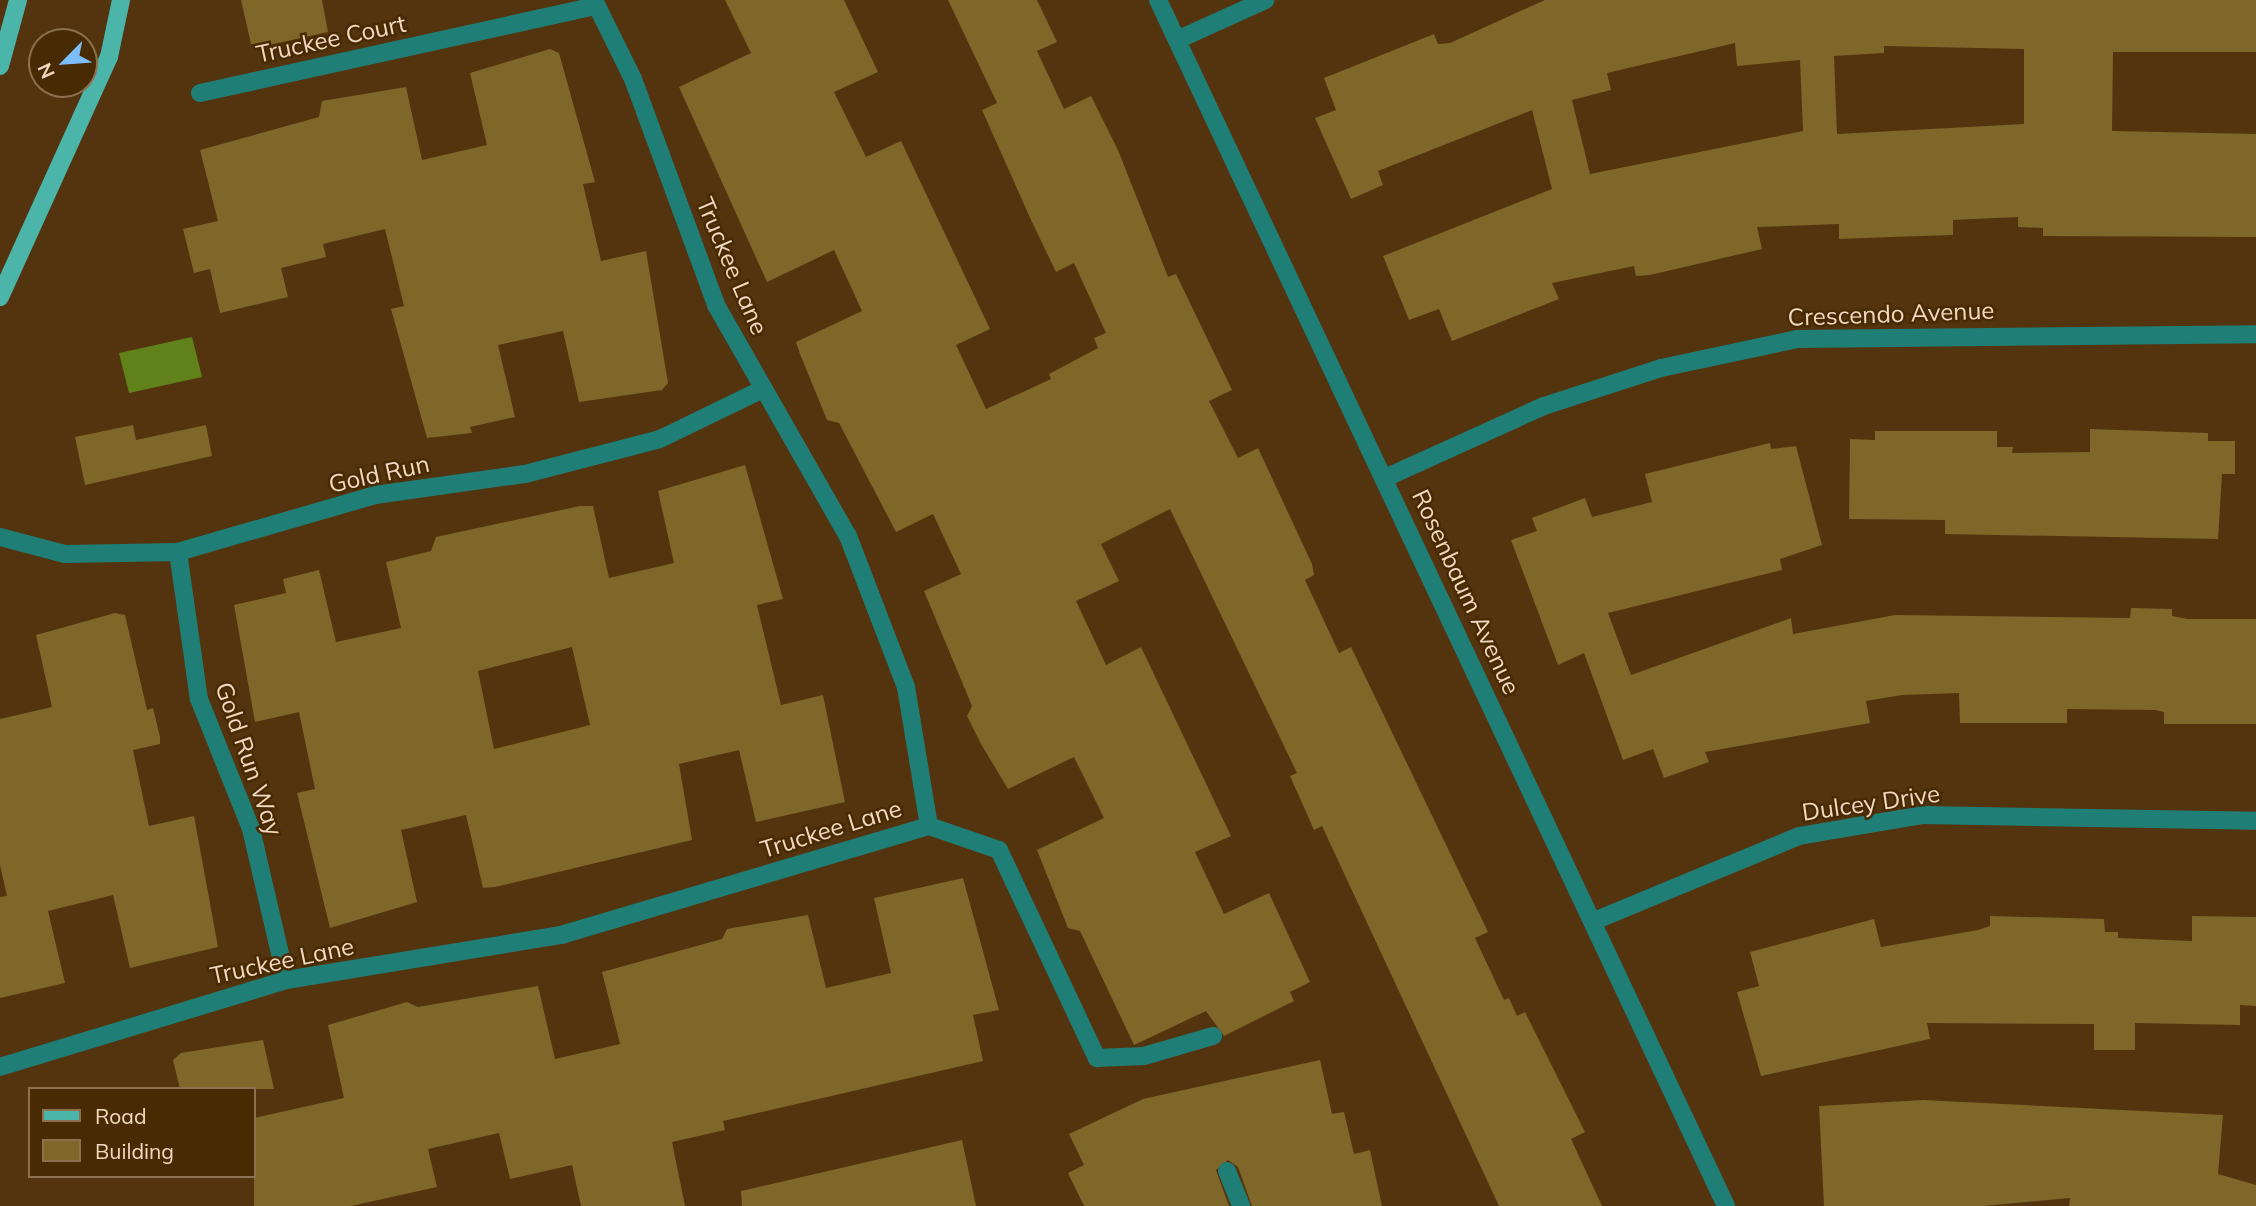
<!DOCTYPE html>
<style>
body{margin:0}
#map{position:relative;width:2256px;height:1206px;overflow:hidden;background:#53340f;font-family:Mulish,sans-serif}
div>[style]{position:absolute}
.water>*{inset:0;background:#61821a}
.building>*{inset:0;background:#7f6629}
.minor>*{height:18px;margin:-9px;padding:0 9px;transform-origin:9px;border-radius:9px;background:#1f7f77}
.major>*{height:18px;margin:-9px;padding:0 9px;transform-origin:9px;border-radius:9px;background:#4bb5aa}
span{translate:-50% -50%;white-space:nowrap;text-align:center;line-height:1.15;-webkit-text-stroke:5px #482a03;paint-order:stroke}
.street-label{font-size:24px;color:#f2d9c1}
.legend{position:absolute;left:28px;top:1087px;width:228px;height:91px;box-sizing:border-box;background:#482a03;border:2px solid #8c704f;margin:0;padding:9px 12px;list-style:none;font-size:21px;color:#f2d9c1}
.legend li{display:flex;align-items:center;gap:14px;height:35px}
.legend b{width:35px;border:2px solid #8c704f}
.north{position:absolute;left:28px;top:28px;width:70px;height:70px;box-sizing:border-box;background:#482a03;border:2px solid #8c704f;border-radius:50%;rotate:245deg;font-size:19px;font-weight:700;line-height:28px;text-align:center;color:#f2d9c1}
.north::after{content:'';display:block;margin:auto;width:24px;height:32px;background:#7cbef9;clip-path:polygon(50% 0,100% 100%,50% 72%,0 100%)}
</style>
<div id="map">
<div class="water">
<div style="clip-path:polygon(192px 337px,202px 377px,129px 393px,119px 353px)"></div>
</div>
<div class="building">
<div style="clip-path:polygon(241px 0,322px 0,328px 32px,260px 47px,251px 44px)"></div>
<div style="clip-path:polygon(725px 0,844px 0,878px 72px,834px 92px,866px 157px,901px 141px,990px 329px,956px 345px,986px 409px,1051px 379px,1049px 374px,1098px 348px,1094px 338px,1106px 333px,1074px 263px,1056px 272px,1031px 220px,982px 110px,997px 103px,948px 0,1037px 0,1057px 42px,1037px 51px,1064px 109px,1091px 96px,1118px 150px,1168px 277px,1176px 274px,1232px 390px,1209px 401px,1238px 458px,1258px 448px,1312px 564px,1314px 575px,1305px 580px,1339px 653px,1351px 647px,1488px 932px,1475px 938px,1504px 1000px,1509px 998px,1517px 1016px,1525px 1012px,1585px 1132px,1571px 1139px,1602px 1206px,1499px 1206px,1322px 826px,1314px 830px,1290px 776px,1297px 773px,1170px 509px,1101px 544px,1119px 581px,1076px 601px,1106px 665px,1141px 647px,1231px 836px,1195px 852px,1224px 914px,1269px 893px,1310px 982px,1290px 992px,1294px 1001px,1224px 1036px,1206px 1011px,1134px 1045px,1080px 931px,1068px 928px,1037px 850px,1104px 818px,1074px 757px,1008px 789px,981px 744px,967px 716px,972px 706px,924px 591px,961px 574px,933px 514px,896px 532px,839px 423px,827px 420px,800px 354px,796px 342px,862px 311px,834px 250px,767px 282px,679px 87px,751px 53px)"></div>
<div style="clip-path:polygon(evenodd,1545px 0,2256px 0,2256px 52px,2113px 52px,2112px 131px,2256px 134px,2256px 237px,2043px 236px,2043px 228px,2018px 227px,2018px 217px,1953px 220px,1953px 235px,1891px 237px,1839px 239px,1839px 224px,1757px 227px,1762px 249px,1650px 275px,1636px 276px,1634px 266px,1552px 283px,1559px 299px,1452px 341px,1439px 309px,1409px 320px,1383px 256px,1552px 189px,1532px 110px,1378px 171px,1383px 185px,1351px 199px,1315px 118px,1336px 110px,1324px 78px,1434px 34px,1438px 44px,1450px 43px,1545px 0,1735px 43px,1737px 66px,1800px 60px,1803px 131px,1590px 174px,1572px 100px,1611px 90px,1607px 73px,1735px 43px,1545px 0,1884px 46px,2024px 49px,2024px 124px,1837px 134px,1834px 56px,1884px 53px,1884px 46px)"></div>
<div style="clip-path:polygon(550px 49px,559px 53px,595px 182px,583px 184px,601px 261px,646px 251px,668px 383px,662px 390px,579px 402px,563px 331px,498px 345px,515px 417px,470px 427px,472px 433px,427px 438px,391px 309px,404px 306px,385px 229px,323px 244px,326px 257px,281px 268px,288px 297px,220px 313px,210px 269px,194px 273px,183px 229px,218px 221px,200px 150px,319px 117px,322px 101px,406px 87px,422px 160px,487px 145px,470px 73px)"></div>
<div style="clip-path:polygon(133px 425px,136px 440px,206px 425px,212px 456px,85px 485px,75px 437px)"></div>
<div style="clip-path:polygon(2090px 429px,2208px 433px,2208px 441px,2235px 441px,2235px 474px,2222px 474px,2218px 539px,1945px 534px,1945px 520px,1849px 519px,1850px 439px,1875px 440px,1875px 431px,1997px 431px,1997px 447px,2013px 447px,2012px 453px,2090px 452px)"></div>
<div style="clip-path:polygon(1770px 443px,1771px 449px,1796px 446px,1822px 545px,1780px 559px,1782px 570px,1608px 613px,1631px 675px,1791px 618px,1793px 634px,1895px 615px,2130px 618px,2131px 608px,2172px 609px,2172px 616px,2188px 619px,2256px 619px,2256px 724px,2164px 724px,2164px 712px,2155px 710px,2067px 709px,2067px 723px,1960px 723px,1959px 693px,1902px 695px,1866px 701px,1870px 723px,1705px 752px,1709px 762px,1664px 778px,1653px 749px,1623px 760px,1584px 653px,1558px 665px,1511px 540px,1537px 531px,1532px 518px,1585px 498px,1592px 517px,1652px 502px,1645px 474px)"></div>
<div style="clip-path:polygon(evenodd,745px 465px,783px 599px,757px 605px,781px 705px,823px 695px,845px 802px,756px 822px,739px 750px,679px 764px,692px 840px,495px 887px,483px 888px,466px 815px,401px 830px,417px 902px,330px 928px,297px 793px,315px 789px,299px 712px,255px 722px,234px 605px,286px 593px,283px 579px,319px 570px,336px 642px,401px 628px,386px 562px,431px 551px,436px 537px,580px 506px,593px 506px,609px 578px,674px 563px,658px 491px,745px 465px,572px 647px,590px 725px,494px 749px,478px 671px,572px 647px)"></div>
<div style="clip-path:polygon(115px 613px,125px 615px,147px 710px,153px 708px,160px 737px,160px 744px,133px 750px,149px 826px,194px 816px,218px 947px,130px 968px,113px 895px,48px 911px,65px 983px,0 998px,0 897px,7px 896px,0 865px,0 719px,52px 707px,36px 635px)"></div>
<div style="clip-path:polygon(963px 878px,999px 1010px,973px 1015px,983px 1061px,723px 1121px,725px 1130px,672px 1142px,685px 1206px,581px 1206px,572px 1165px,510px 1179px,499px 1133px,428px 1149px,437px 1187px,351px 1206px,254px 1206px,254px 1118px,344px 1098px,328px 1025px,407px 1002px,418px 1007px,538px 986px,555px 1059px,620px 1044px,602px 972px,722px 939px,727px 929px,808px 915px,826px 988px,891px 973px,874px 898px)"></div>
<div style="clip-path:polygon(1990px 916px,2104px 919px,2105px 932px,2118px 932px,2118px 938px,2192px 941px,2192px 916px,2256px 917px,2256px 1006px,2240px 1005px,2240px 1025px,2135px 1023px,2135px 1050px,2094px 1050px,2094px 1024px,1927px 1023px,1930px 1039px,1761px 1076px,1737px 992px,1759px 986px,1750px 952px,1874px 919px,1881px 947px,1978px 930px,1990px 926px)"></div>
<div style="clip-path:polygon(263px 1040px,274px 1089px,180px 1089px,173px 1060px,181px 1053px)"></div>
<div style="clip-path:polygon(1320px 1060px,1332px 1114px,1344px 1112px,1354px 1154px,1370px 1150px,1382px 1206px,1252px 1206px,1238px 1167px,1228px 1160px,1216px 1170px,1229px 1206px,1084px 1206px,1068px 1173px,1084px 1165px,1069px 1134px,1143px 1099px)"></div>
<div style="clip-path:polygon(1923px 1100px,2223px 1115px,2218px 1174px,2256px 1185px,2256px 1206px,2069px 1206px,2070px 1198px,1983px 1206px,1824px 1206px,1819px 1106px)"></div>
<div style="clip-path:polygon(962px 1140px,976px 1206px,742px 1206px,741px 1191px)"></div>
</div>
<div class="minor">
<div style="left:594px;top:0;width:88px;rotate:63.7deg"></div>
<div style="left:633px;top:79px;width:241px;rotate:69.8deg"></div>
<div style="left:716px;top:305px;width:266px;rotate:60.3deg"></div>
<div style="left:848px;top:536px;width:162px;rotate:69deg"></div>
<div style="left:906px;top:687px;width:141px;rotate:80.6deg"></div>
<div style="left:1158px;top:0;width:1333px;rotate:64.78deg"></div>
<div style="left:1177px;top:40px;width:97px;rotate:-24.4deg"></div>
<div style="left:200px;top:93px;width:405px;rotate:-12.4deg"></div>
<div style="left:1385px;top:478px;width:175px;rotate:-24.4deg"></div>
<div style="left:1544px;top:406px;width:123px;rotate:-18deg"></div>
<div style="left:1661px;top:368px;width:140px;rotate:-12deg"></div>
<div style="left:1798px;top:339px;width:458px;rotate:-0.6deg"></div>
<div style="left:0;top:537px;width:67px;rotate:14.7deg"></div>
<div style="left:65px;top:554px;width:113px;rotate:-1deg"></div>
<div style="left:178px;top:552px;width:205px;rotate:-16.1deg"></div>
<div style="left:375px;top:495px;width:151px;rotate:-8deg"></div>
<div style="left:525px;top:474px;width:139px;rotate:-14.5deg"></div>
<div style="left:660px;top:439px;width:112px;rotate:-25.9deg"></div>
<div style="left:178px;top:552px;width:148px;rotate:81.9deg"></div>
<div style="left:199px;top:699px;width:140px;rotate:68.2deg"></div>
<div style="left:251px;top:829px;width:155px;rotate:76.9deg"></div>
<div style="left:929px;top:826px;width:74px;rotate:18.9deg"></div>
<div style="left:999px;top:850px;width:230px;rotate:64.8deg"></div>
<div style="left:1097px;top:1058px;width:47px;rotate:-2.4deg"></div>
<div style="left:1144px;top:1056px;width:72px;rotate:-16.2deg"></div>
<div style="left:1594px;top:921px;width:222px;rotate:-22.5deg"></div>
<div style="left:1799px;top:836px;width:126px;rotate:-9.6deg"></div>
<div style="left:1923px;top:815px;width:333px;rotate:1deg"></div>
<div style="left:0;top:1067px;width:299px;rotate:-16.9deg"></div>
<div style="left:286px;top:980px;width:279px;rotate:-9.3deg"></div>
<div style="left:561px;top:935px;width:384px;rotate:-16.5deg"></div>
<div style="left:1227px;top:1171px;width:38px;rotate:68deg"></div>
</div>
<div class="major">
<div style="left:0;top:66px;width:68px;rotate:-74.7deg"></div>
<div style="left:0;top:297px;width:264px;rotate:-65.6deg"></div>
<div style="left:109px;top:57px;width:58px;rotate:-78.1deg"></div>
</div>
<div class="street-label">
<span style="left:331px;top:39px;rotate:-12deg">Truckee Court</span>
<span style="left:732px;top:266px;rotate:67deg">Truckee Lane</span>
<span style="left:1891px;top:314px;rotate:-2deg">Crescendo Avenue</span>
<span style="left:379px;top:474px;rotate:-12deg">Gold Run</span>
<span style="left:1466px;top:592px;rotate:65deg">Rosenbaum Avenue</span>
<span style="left:249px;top:759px;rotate:71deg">Gold Run Way</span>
<span style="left:1871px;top:803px;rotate:-8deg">Dulcey Drive</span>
<span style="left:831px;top:829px;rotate:-17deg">Truckee Lane</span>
<span style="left:282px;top:961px;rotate:-12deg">Truckee Lane</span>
</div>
<ul class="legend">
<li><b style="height:9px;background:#4bb5aa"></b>Road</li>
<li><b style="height:19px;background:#7f6629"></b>Building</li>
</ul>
<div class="north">N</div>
</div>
